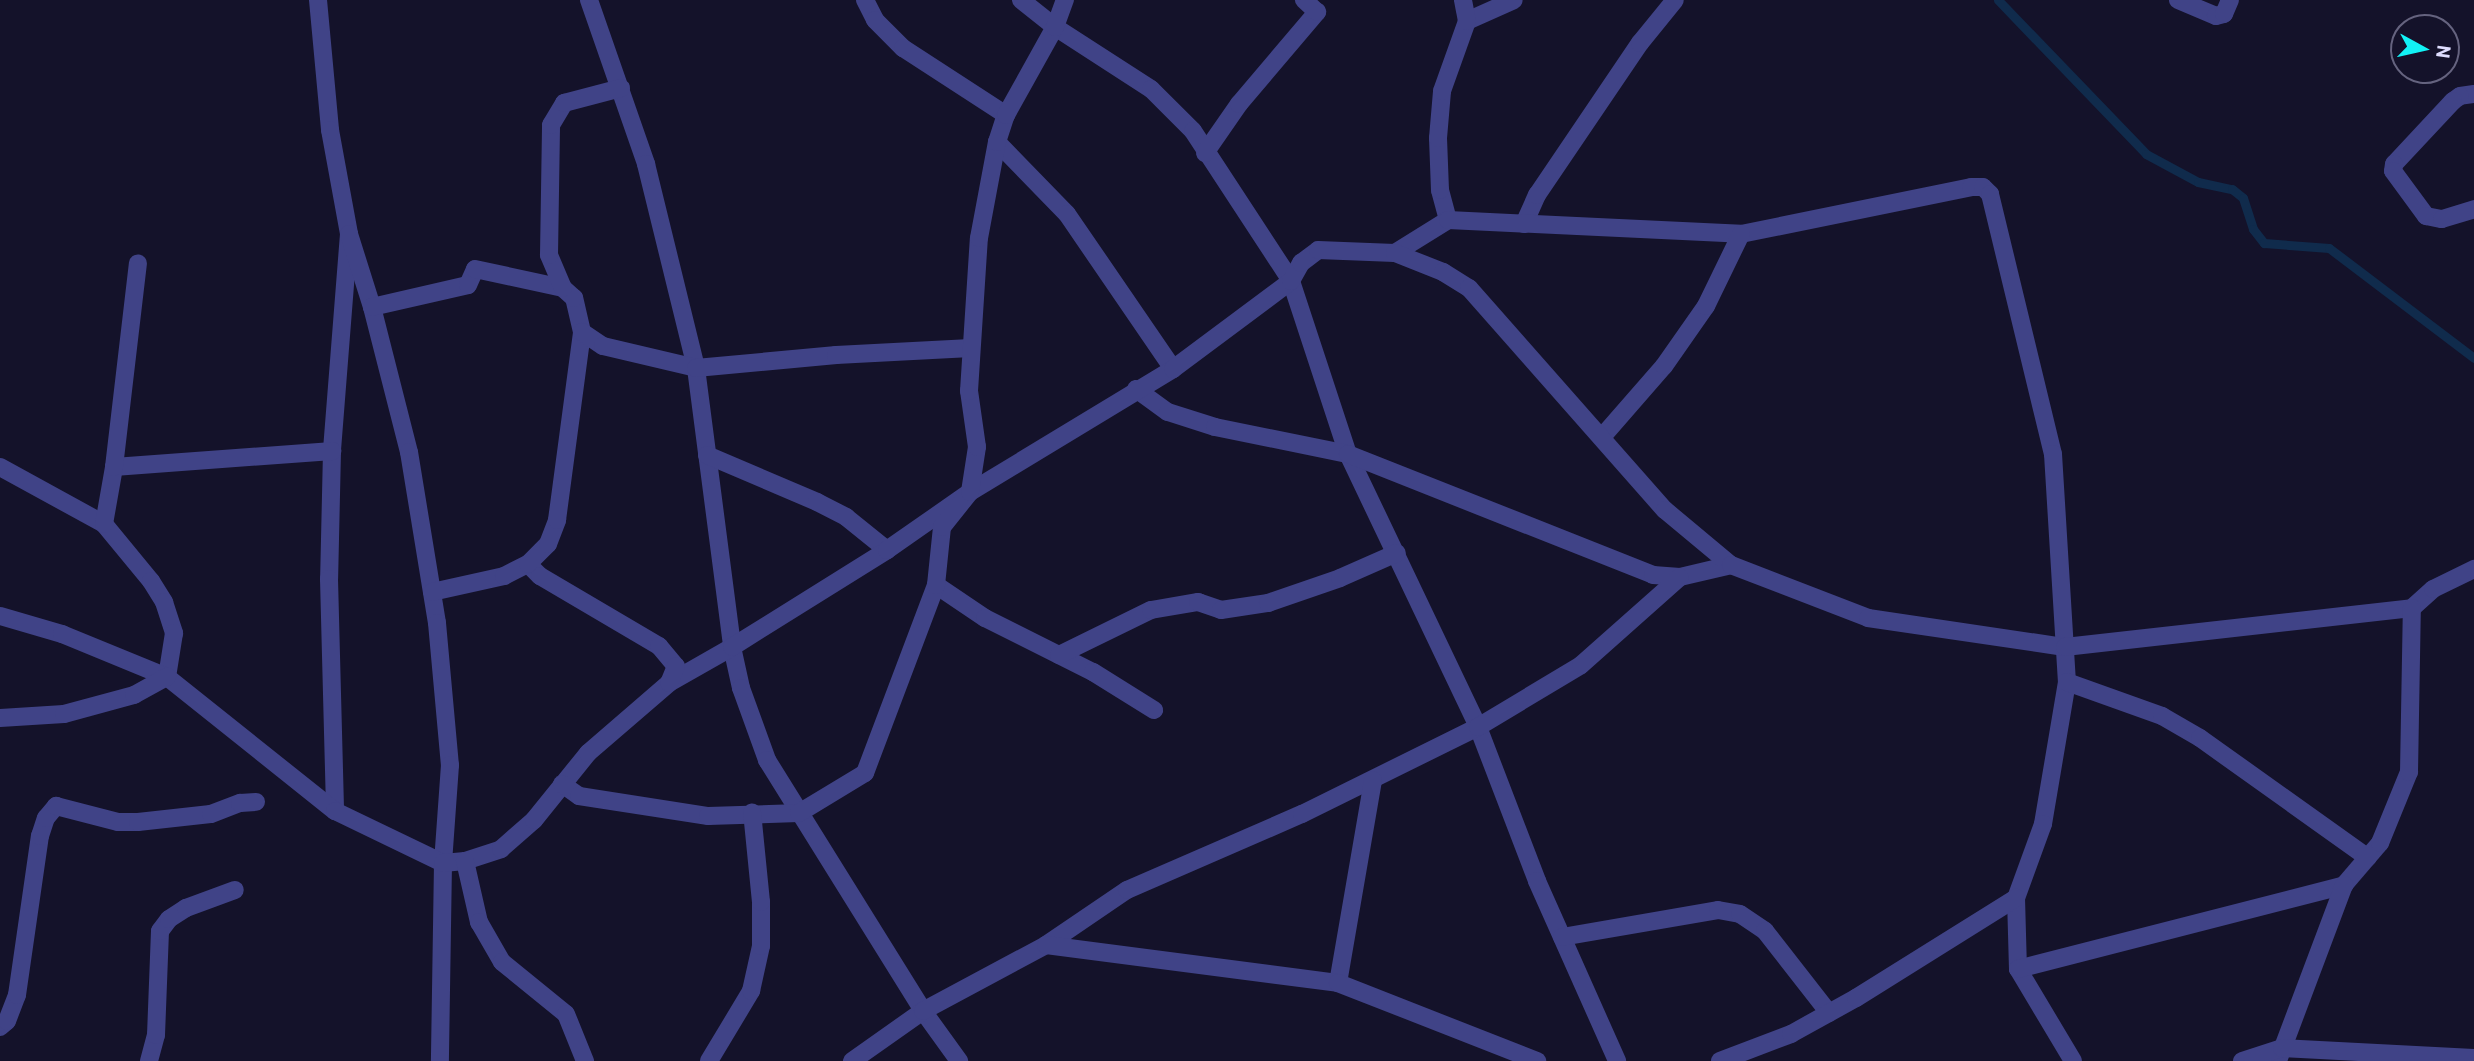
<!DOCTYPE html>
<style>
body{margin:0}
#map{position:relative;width:2474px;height:1061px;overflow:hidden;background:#14122a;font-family:Barlow,sans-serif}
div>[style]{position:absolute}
.stream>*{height:9px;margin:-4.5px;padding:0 4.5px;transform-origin:4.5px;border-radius:4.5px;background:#102b4c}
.minor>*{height:18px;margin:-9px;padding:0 9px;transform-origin:9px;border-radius:9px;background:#404387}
span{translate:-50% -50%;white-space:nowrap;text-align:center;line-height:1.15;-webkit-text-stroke:7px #14122a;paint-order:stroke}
.north{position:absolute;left:2390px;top:14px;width:70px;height:70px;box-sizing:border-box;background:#14122a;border:2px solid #65637f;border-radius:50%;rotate:98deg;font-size:19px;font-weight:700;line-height:28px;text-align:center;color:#deddfe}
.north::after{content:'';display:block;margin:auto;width:24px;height:32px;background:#12f2f5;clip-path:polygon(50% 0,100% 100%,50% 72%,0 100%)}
</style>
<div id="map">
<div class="stream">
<div style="left:1998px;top:0;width:214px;rotate:46.1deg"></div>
<div style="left:2146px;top:154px;width:59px;rotate:28.3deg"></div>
<div style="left:2198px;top:182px;width:35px;rotate:12deg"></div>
<div style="left:2232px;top:189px;width:14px;rotate:39deg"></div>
<div style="left:2243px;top:198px;width:33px;rotate:72deg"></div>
<div style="left:2253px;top:229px;width:18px;rotate:52deg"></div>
<div style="left:2264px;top:243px;width:65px;rotate:4.4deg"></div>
<div style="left:2329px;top:248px;width:182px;rotate:37.2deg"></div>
</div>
<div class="minor">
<div style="left:318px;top:0;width:131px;rotate:84.7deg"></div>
<div style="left:330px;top:130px;width:106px;rotate:79.6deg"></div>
<div style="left:349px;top:234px;width:218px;rotate:94.5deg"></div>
<div style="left:332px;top:451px;width:128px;rotate:91.3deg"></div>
<div style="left:329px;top:579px;width:232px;rotate:88.5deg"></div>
<div style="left:589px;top:0;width:174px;rotate:70.8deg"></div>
<div style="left:646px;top:164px;width:210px;rotate:76.2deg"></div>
<div style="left:696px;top:368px;width:281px;rotate:82.6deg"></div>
<div style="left:732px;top:647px;width:42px;rotate:77.6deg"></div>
<div style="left:741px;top:688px;width:77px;rotate:70.1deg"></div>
<div style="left:767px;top:760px;width:296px;rotate:58.1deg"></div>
<div style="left:923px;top:1011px;width:62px;rotate:54.2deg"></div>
<div style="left:865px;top:0;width:22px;rotate:63deg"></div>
<div style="left:875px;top:20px;width:40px;rotate:45deg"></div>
<div style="left:903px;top:48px;width:123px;rotate:33deg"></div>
<div style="left:1021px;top:0;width:43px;rotate:38.5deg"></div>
<div style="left:1055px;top:27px;width:114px;rotate:32.9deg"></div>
<div style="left:1151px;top:89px;width:59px;rotate:45deg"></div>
<div style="left:1193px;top:131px;width:179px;rotate:56.8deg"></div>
<div style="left:1291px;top:281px;width:182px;rotate:71.8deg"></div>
<div style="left:1348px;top:454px;width:302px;rotate:64.5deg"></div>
<div style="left:1478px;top:727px;width:165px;rotate:69deg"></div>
<div style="left:1537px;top:881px;width:197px;rotate:66deg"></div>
<div style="left:2178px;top:0;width:41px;rotate:22.8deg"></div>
<div style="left:2216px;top:16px;width:8px;rotate:-14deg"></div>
<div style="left:2224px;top:14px;width:15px;rotate:-67deg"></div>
<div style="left:1467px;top:21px;width:51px;rotate:-24.1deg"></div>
<div style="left:2474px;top:94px;width:14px;rotate:172deg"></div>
<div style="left:2460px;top:96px;width:9px;rotate:144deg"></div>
<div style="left:2453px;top:101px;width:86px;rotate:133.1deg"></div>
<div style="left:2394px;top:164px;width:7px;rotate:98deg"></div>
<div style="left:2393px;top:171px;width:56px;rotate:53.7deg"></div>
<div style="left:2426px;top:216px;width:16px;rotate:11deg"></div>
<div style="left:2442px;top:219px;width:34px;rotate:-17deg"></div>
<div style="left:997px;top:142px;width:100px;rotate:45.8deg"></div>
<div style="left:1067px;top:214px;width:188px;rotate:55.6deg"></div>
<div style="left:1205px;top:153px;width:60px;rotate:-55.2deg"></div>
<div style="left:1239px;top:104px;width:121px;rotate:-49.7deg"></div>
<div style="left:1317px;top:12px;width:18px;rotate:-137deg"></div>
<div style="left:1448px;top:220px;width:31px;rotate:-105deg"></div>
<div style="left:1440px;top:190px;width:52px;rotate:-92.2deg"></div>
<div style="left:1438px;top:138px;width:47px;rotate:-85.1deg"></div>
<div style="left:1442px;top:91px;width:74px;rotate:-70.3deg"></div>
<div style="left:1467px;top:21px;width:21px;rotate:-101deg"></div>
<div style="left:1524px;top:224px;width:32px;rotate:-66deg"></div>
<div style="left:1537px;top:195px;width:184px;rotate:-55.9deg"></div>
<div style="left:1640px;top:43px;width:55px;rotate:-50.9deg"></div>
<div style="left:349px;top:234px;width:77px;rotate:72.5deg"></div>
<div style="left:372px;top:307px;width:150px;rotate:75.7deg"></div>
<div style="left:409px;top:452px;width:173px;rotate:80.7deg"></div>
<div style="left:437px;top:623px;width:143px;rotate:84.8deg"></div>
<div style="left:450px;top:765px;width:98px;rotate:94.1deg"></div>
<div style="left:443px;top:863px;width:198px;rotate:90.9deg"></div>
<div style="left:1395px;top:253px;width:62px;rotate:-31.9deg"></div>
<div style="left:1448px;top:220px;width:293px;rotate:2.7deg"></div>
<div style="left:1741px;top:234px;width:235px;rotate:-11.5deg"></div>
<div style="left:1971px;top:187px;width:12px"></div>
<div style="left:1983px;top:187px;width:10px;rotate:45deg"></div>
<div style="left:1990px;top:194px;width:268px;rotate:76.4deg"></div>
<div style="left:2053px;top:454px;width:228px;rotate:86.5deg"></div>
<div style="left:2067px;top:682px;width:144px;rotate:99.6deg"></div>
<div style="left:2043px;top:824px;width:79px;rotate:110deg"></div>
<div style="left:2016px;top:898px;width:71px;rotate:88.4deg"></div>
<div style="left:2018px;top:969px;width:107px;rotate:59.1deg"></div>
<div style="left:372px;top:307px;width:98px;rotate:-12.9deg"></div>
<div style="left:468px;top:285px;width:17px;rotate:-66deg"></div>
<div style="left:475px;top:269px;width:90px;rotate:12.2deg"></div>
<div style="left:582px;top:332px;width:35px;rotate:-103deg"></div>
<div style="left:574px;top:298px;width:15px;rotate:-138deg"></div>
<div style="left:563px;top:288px;width:36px;rotate:-113deg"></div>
<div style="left:549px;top:255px;width:130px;rotate:-89.1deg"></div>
<div style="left:551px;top:125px;width:26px;rotate:-59deg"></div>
<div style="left:564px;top:103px;width:59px;rotate:-14.7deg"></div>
<div style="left:1136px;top:389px;width:39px;rotate:36deg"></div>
<div style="left:1168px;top:412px;width:49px;rotate:17.7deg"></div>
<div style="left:1215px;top:427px;width:136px;rotate:11.5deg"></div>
<div style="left:1348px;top:454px;width:328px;rotate:21.6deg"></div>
<div style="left:1653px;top:575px;width:27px;rotate:4deg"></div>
<div style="left:1680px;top:577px;width:52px;rotate:-13.2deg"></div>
<div style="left:1602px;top:437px;width:94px;rotate:-48.9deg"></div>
<div style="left:1664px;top:366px;width:73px;rotate:-55deg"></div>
<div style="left:1706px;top:306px;width:80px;rotate:-64.1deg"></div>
<div style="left:707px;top:455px;width:120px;rotate:23.1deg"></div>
<div style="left:817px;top:502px;width:33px;rotate:27deg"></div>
<div style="left:846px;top:517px;width:53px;rotate:38.8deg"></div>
<div style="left:0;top:467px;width:119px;rotate:28.7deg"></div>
<div style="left:104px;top:524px;width:74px;rotate:50.5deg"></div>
<div style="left:151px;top:581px;width:25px;rotate:58deg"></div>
<div style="left:164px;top:602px;width:33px;rotate:72deg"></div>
<div style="left:174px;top:633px;width:45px;rotate:99deg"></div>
<div style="left:167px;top:677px;width:215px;rotate:38.6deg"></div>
<div style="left:335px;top:811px;width:120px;rotate:25.7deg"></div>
<div style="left:443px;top:863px;width:22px;rotate:-5deg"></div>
<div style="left:465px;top:861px;width:38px;rotate:-18deg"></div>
<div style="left:501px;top:849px;width:44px;rotate:-41.3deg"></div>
<div style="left:534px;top:820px;width:86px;rotate:-51.1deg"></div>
<div style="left:588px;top:753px;width:107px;rotate:-40.8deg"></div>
<div style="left:669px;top:683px;width:73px;rotate:-29.7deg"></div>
<div style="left:732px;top:647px;width:183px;rotate:-32deg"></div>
<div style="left:887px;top:550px;width:101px;rotate:-34.9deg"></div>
<div style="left:970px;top:492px;width:237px;rotate:-31.2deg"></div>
<div style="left:1173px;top:369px;width:147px;rotate:-36.7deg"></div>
<div style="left:1291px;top:281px;width:21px;rotate:-61deg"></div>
<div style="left:1301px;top:263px;width:21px;rotate:-37deg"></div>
<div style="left:1318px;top:250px;width:77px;rotate:2.2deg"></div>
<div style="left:1395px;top:253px;width:52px;rotate:21.6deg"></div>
<div style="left:1443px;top:272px;width:31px;rotate:32deg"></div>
<div style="left:1469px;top:288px;width:296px;rotate:48.6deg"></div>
<div style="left:1665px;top:510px;width:86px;rotate:39.8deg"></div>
<div style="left:1731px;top:565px;width:147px;rotate:21.1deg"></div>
<div style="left:1868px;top:618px;width:199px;rotate:8.4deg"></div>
<div style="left:2065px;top:647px;width:349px;rotate:-6.4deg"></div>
<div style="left:2412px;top:608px;width:28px;rotate:-42deg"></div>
<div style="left:2433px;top:589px;width:46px;rotate:-26deg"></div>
<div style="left:114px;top:467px;width:219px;rotate:-4.2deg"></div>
<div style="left:104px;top:524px;width:58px;rotate:-80deg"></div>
<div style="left:114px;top:467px;width:205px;rotate:-83.3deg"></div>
<div style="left:528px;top:564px;width:17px;rotate:45deg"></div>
<div style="left:540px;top:576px;width:138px;rotate:30.5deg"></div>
<div style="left:659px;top:646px;width:26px;rotate:50deg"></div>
<div style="left:676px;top:666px;width:18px;rotate:112deg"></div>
<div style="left:936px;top:585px;width:59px;rotate:34deg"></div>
<div style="left:985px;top:618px;width:121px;rotate:26.6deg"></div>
<div style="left:1093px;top:672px;width:72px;rotate:31.9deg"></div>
<div style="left:432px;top:592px;width:74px;rotate:-12.5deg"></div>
<div style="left:504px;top:576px;width:27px;rotate:-27deg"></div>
<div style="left:528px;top:564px;width:28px;rotate:-45deg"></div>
<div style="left:548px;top:544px;width:26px;rotate:-69deg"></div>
<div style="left:557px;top:520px;width:190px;rotate:-82.4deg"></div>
<div style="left:582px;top:332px;width:25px;rotate:34deg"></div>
<div style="left:603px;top:346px;width:96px;rotate:13.3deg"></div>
<div style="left:696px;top:368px;width:141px;rotate:-5.3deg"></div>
<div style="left:836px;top:355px;width:135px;rotate:-3deg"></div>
<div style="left:0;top:616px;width:65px;rotate:16.2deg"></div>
<div style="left:62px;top:634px;width:113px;rotate:22.3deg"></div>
<div style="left:1059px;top:655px;width:102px;rotate:-26.1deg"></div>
<div style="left:1151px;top:610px;width:48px;rotate:-9.7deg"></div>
<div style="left:1198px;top:602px;width:24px;rotate:19deg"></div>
<div style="left:1221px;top:610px;width:48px;rotate:-8.5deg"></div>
<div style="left:1268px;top:603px;width:76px;rotate:-19.1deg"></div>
<div style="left:1340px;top:578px;width:62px;rotate:-23.7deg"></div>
<div style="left:2067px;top:682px;width:101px;rotate:19.7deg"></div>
<div style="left:2162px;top:716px;width:44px;rotate:30.1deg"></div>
<div style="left:2200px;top:738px;width:206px;rotate:35.5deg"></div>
<div style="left:0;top:718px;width:64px;rotate:-3.6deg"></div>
<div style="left:64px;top:714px;width:73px;rotate:-15.2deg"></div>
<div style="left:134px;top:695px;width:38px;rotate:-29deg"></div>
<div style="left:562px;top:784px;width:21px;rotate:35deg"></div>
<div style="left:579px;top:796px;width:131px;rotate:8.8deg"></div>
<div style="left:708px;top:816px;width:91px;rotate:-1.9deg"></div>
<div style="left:799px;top:813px;width:77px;rotate:-31.2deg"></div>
<div style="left:865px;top:773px;width:201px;rotate:-69.3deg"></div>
<div style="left:936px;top:585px;width:58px;rotate:-84.1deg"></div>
<div style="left:942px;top:527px;width:45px;rotate:-51.3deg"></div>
<div style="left:970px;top:492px;width:46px;rotate:-81.2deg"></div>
<div style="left:977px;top:447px;width:57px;rotate:-98.1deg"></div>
<div style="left:969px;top:391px;width:153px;rotate:-86.3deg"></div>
<div style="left:979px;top:238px;width:98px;rotate:-79.4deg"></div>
<div style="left:997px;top:142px;width:28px;rotate:-72deg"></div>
<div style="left:1006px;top:115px;width:101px;rotate:-60.9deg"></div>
<div style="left:1055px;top:27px;width:29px;rotate:-70deg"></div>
<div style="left:465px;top:861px;width:63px;rotate:77.1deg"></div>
<div style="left:479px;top:922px;width:46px;rotate:60.1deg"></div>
<div style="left:502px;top:962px;width:82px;rotate:39.1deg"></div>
<div style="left:566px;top:1014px;width:51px;rotate:68deg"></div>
<div style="left:1562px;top:937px;width:158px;rotate:-9.8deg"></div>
<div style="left:1718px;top:910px;width:22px;rotate:10deg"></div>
<div style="left:1740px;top:914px;width:30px;rotate:34deg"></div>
<div style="left:1765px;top:931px;width:104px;rotate:52deg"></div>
<div style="left:1046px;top:945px;width:98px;rotate:-34.2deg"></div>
<div style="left:1127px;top:890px;width:191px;rotate:-23.5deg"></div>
<div style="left:1302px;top:814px;width:196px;rotate:-26.3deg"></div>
<div style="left:1478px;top:727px;width:120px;rotate:-31deg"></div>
<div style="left:1581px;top:665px;width:132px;rotate:-41.6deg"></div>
<div style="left:2018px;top:969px;width:337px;rotate:-14.4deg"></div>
<div style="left:2344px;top:885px;width:55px;rotate:-49.4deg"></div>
<div style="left:2380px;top:843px;width:77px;rotate:-67.8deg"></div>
<div style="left:2409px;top:772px;width:164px;rotate:-89deg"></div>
<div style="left:1338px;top:983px;width:206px;rotate:-80.2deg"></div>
<div style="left:0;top:1027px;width:9px;rotate:-41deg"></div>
<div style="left:7px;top:1021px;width:28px;rotate:-69deg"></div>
<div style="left:17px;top:995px;width:161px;rotate:-81.8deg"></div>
<div style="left:40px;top:836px;width:19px;rotate:-72deg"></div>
<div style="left:46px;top:818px;width:16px;rotate:-50deg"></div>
<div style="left:56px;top:806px;width:64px;rotate:14.5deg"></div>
<div style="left:118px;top:822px;width:20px"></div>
<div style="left:138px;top:822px;width:73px;rotate:-6.3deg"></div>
<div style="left:211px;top:814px;width:31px;rotate:-21deg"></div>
<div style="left:240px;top:803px;width:16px;rotate:-4deg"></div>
<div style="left:2279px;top:1058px;width:185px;rotate:-69.4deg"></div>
<div style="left:149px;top:1061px;width:27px;rotate:-75deg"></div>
<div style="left:156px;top:1035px;width:104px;rotate:-87.8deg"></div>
<div style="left:160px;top:931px;width:15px;rotate:-53deg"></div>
<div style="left:169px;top:919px;width:20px;rotate:-33deg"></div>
<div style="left:186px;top:908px;width:52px;rotate:-20.2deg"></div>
<div style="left:709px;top:1061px;width:82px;rotate:-59deg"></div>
<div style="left:751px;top:991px;width:46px;rotate:-77.5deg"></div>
<div style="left:761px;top:946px;width:44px;rotate:-90deg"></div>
<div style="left:761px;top:902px;width:90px;rotate:-95.7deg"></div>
<div style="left:852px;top:1061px;width:87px;rotate:-35.2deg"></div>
<div style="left:923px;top:1011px;width:140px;rotate:-28.2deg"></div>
<div style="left:1046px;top:945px;width:294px;rotate:7.4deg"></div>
<div style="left:1338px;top:983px;width:214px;rotate:21.4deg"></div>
<div style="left:1720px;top:1061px;width:76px;rotate:-20.8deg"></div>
<div style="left:1791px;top:1034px;width:74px;rotate:-29deg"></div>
<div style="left:1856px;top:998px;width:189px;rotate:-32deg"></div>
<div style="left:2242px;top:1061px;width:42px;rotate:-18deg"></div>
<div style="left:2282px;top:1048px;width:192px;rotate:3deg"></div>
</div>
<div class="north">N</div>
</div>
